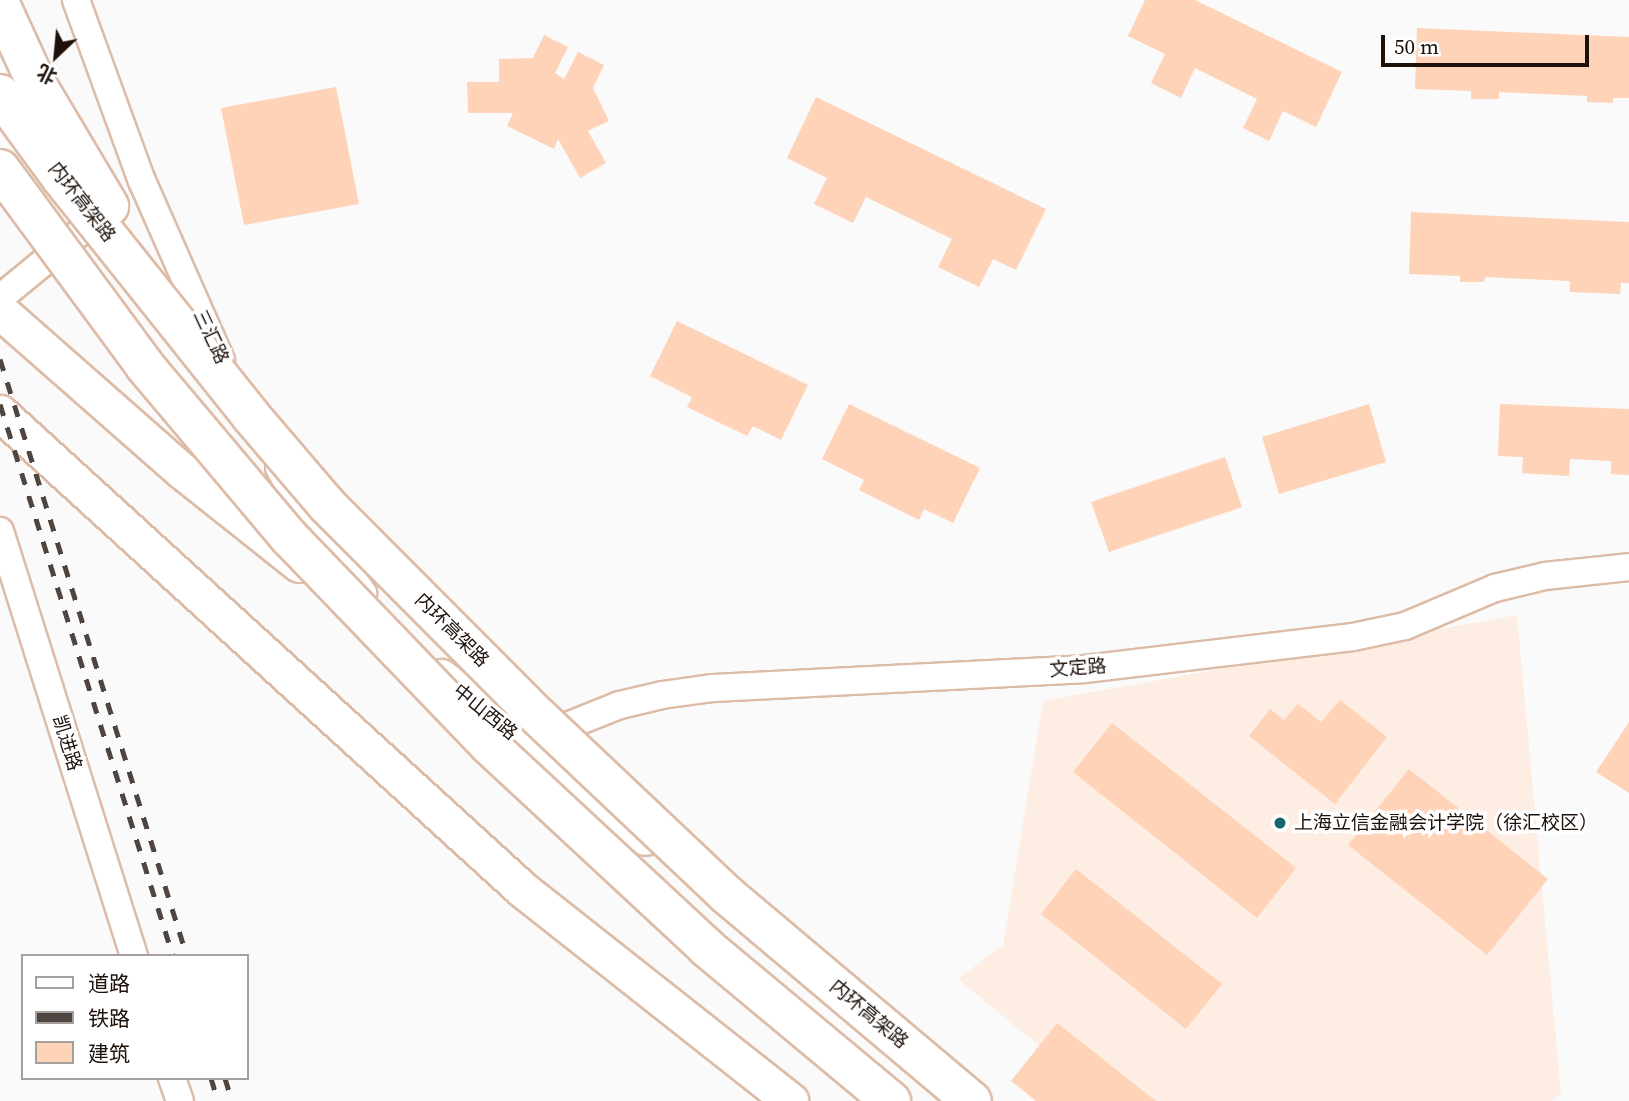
<!DOCTYPE html>
<meta charset="utf-8">
<style>
body{margin:0}
#map{position:relative;width:1629px;height:1101px;overflow:hidden;background:#fafafa;font-family:"Source Serif 4","Noto Sans SC",serif}
div>[style]{position:absolute}
.built>*{inset:0;background:#feede3}
.building>*{inset:0;background:#ffd3b7}
.roads{filter:drop-shadow(2px 0 #ddbca7) drop-shadow(-2px 0 #ddbca7) drop-shadow(0 2px #ddbca7) drop-shadow(0 -2px #ddbca7)}
.minor>*{height:26px;margin:-13px;padding:0 13px;transform-origin:13px;border-radius:13px;background:#fff}
.major>*{height:35px;margin:-17.5px;padding:0 17.5px;transform-origin:17.5px;border-radius:17.5px;background:#fff}
.rail>*{height:5px;margin-top:-2.5px;transform-origin:0;background:repeating-linear-gradient(90deg,#4f4540 0 12px,transparent 0 24px)}
.bridges{filter:drop-shadow(2px 0 #ddbca7) drop-shadow(-2px 0 #ddbca7) drop-shadow(0 2px #ddbca7) drop-shadow(0 -2px #ddbca7)}
.highway-bridge>*{height:38px;margin:-19px;padding:0 19px;transform-origin:19px;border-radius:19px;background:#fff}
.dots>*{width:19px;height:19px;translate:-50% -50%;box-sizing:border-box;border:4px solid #fff;border-radius:50%}
span{translate:-50% -50%;white-space:nowrap;text-align:center;line-height:1.15;-webkit-text-stroke:7px #fff;paint-order:stroke}
.street-label{font-size:19px;color:#1d110a}
.poi-label{font-size:19px;color:#1d110a}
.left{translate:0 -50%;text-align:left}
.legend{position:absolute;left:21px;top:954px;width:228px;height:126px;box-sizing:border-box;background:#fff;border:2px solid #a5a09d;margin:0;padding:9px 12px;list-style:none;font-size:21px;color:#1d110a}
.legend li{display:flex;align-items:center;gap:14px;height:35px}
.legend b{width:35px;border:2px solid #a5a09d}
.north{position:absolute;left:21px;top:21px;width:70px;height:70px;-webkit-text-stroke:5px #fff;paint-order:stroke;rotate:206deg;font-size:19px;font-weight:700;line-height:28px;text-align:center;color:#1d110a}
.north::after{content:'';display:block;margin:auto;width:24px;height:32px;background:#1d110a;clip-path:polygon(50% 0,100% 100%,50% 72%,0 100%)}
.scale{position:absolute;left:1381px;top:35px;width:208px;height:32px;box-sizing:border-box;border:4px solid #1d110a;border-top:0;padding-left:9px;font-size:21px;line-height:24px;white-space:nowrap;color:#1d110a;-webkit-text-stroke:5px #fff;paint-order:stroke}
</style>
<div id="map">
<div class="built">
<div style="clip-path:polygon(1517px 615px,1561px 1094px,1551px 1101px,1106px 1101px,958px 979px,1003px 945px,1043px 701px)"></div>
</div>
<div class="building">
<div style="clip-path:polygon(1145px 0,1195px 0,1342px 72px,1316px 127px,1283px 111px,1269px 141px,1243px 128px,1257px 99px,1195px 68px,1181px 98px,1151px 83px,1165px 54px,1128px 36px)"></div>
<div style="clip-path:polygon(1417px 28px,1629px 37px,1629px 98px,1613px 98px,1613px 103px,1587px 102px,1587px 96px,1499px 92px,1499px 99px,1471px 99px,1471px 91px,1415px 89px)"></div>
<div style="clip-path:polygon(544px 35px,568px 47px,555px 73px,564px 79px,578px 52px,604px 65px,593px 88px,609px 121px,588px 131px,606px 163px,580px 178px,558px 139px,554px 149px,507px 126px,513px 113px,468px 113px,467px 82px,499px 82px,499px 59px,533px 58px)"></div>
<div style="clip-path:polygon(336px 87px,359px 204px,244px 225px,221px 108px)"></div>
<div style="clip-path:polygon(816px 97px,1046px 209px,1016px 270px,993px 259px,979px 287px,938px 267px,952px 239px,866px 197px,853px 223px,814px 204px,827px 178px,787px 158px)"></div>
<div style="clip-path:polygon(1411px 212px,1629px 222px,1629px 283px,1621px 283px,1620px 294px,1570px 292px,1570px 281px,1485px 277px,1484px 282px,1460px 282px,1460px 276px,1409px 274px)"></div>
<div style="clip-path:polygon(677px 321px,808px 385px,781px 440px,753px 426px,747px 436px,687px 407px,692px 397px,650px 376px)"></div>
<div style="clip-path:polygon(849px 404px,980px 468px,953px 523px,924px 509px,919px 520px,859px 490px,864px 480px,822px 459px)"></div>
<div style="clip-path:polygon(1369px 404px,1386px 462px,1279px 494px,1262px 437px)"></div>
<div style="clip-path:polygon(1500px 404px,1629px 409px,1629px 475px,1611px 474px,1611px 461px,1570px 459px,1569px 476px,1522px 473px,1523px 457px,1498px 456px)"></div>
<div style="clip-path:polygon(1225px 457px,1242px 507px,1109px 552px,1091px 502px)"></div>
<div style="clip-path:polygon(1340px 700px,1387px 737px,1335px 804px,1249px 736px,1270px 709px,1284px 720px,1298px 704px,1321px 722px)"></div>
<div style="clip-path:polygon(1629px 722px,1629px 793px,1596px 772px)"></div>
<div style="clip-path:polygon(1112px 723px,1296px 868px,1257px 918px,1073px 772px)"></div>
<div style="clip-path:polygon(1409px 769px,1548px 879px,1487px 955px,1348px 845px)"></div>
<div style="clip-path:polygon(1076px 869px,1222px 984px,1186px 1029px,1041px 914px)"></div>
<div style="clip-path:polygon(1057px 1023px,1156px 1101px,1036px 1101px,1011px 1081px)"></div>
</div>
<div class="roads">
<div class="minor">
<div style="left:76px;top:0;width:193px;rotate:70deg"></div>
<div style="left:142px;top:181px;width:196px;rotate:66.2deg"></div>
<div style="left:0;top:298px;width:139px;rotate:-39.4deg"></div>
<div style="left:279px;top:468px;width:54px;rotate:60.1deg"></div>
<div style="left:306px;top:515px;width:97px;rotate:53.8deg"></div>
<div style="left:0;top:531px;width:446px;rotate:72.5deg"></div>
<div style="left:542px;top:736px;width:84px;rotate:-21.7deg"></div>
<div style="left:620px;top:705px;width:43px;rotate:-13.4deg"></div>
<div style="left:662px;top:695px;width:50px;rotate:-8deg"></div>
<div style="left:712px;top:688px;width:373px;rotate:-2.9deg"></div>
<div style="left:1085px;top:669px;width:270px;rotate:-6.8deg"></div>
<div style="left:1353px;top:637px;width:53px;rotate:-11.9deg"></div>
<div style="left:1405px;top:626px;width:98px;rotate:-22.9deg"></div>
<div style="left:1495px;top:588px;width:51px;rotate:-13.5deg"></div>
<div style="left:1545px;top:576px;width:84px;rotate:-6.1deg"></div>
<div style="left:172px;top:1078px;width:24px;rotate:71deg"></div>
</div>
<div class="major">
<div style="left:0;top:311px;width:241px;rotate:41.3deg"></div>
<div style="left:181px;top:470px;width:151px;rotate:38.5deg"></div>
<div style="left:0;top:413px;width:706px;rotate:42.36deg"></div>
<div style="left:522px;top:889px;width:342px;rotate:38.3deg"></div>
<div style="left:441px;top:677px;width:259px;rotate:38.1deg"></div>
</div>
</div>
<div class="rail">
<div style="left:0;top:359px;width:626px;rotate:72.61deg"></div>
<div style="left:0;top:404px;width:578px;rotate:72.6deg"></div>
<div style="left:211px;top:1078px;width:24px;rotate:73deg"></div>
<div style="left:225px;top:1078px;width:24px;rotate:73deg"></div>
</div>
<div class="bridges">
<div class="highway-bridge">
<div style="left:0;top:4px;width:89px;rotate:65.4deg"></div>
<div style="left:37px;top:85px;width:141px;rotate:59.2deg"></div>
<div style="left:0;top:94px;width:105px;rotate:53.9deg"></div>
<div style="left:62px;top:179px;width:303px;rotate:51.4deg"></div>
<div style="left:251px;top:416px;width:117px;rotate:49.5deg"></div>
<div style="left:327px;top:505px;width:281px;rotate:45.1deg"></div>
<div style="left:525px;top:704px;width:278px;rotate:43.4deg"></div>
<div style="left:727px;top:895px;width:320px;rotate:40.1deg"></div>
<div style="left:0;top:169px;width:245px;rotate:53.6deg"></div>
<div style="left:145px;top:366px;width:225px;rotate:49.9deg"></div>
<div style="left:290px;top:538px;width:287px;rotate:46.1deg"></div>
<div style="left:489px;top:745px;width:296px;rotate:42.9deg"></div>
<div style="left:706px;top:947px;width:241px;rotate:39.8deg"></div>
</div>
</div>
<div class="dots">
<div style="left:1280px;top:823px;background:#18666d"></div>
</div>
<div class="street-label">
<span style="left:82px;top:202px;rotate:52deg">内环高架路</span>
<span style="left:211px;top:337px;rotate:65deg">三汇路</span>
<span style="left:452px;top:630px;rotate:45deg">内环高架路</span>
<span style="left:1078px;top:668px;rotate:-4deg">文定路</span>
<span style="left:485px;top:712px;rotate:39deg">中山西路</span>
<span style="left:67px;top:743px;rotate:73deg">凯进路</span>
<span style="left:869px;top:1014px;rotate:40deg">内环高架路</span>
</div>
<div class="poi-label">
<span class="left" style="left:1294px;top:823px">上海立信金融会计学院（徐汇校区）</span>
</div>
<ul class="legend">
<li><b style="height:9px;background:#fff"></b>道路</li>
<li><b style="height:9px;background:#4f4540"></b>铁路</li>
<li><b style="height:19px;background:#ffd3b7"></b>建筑</li>
</ul>
<div class="north">北</div>
<div class="scale">50 m</div>
</div>
